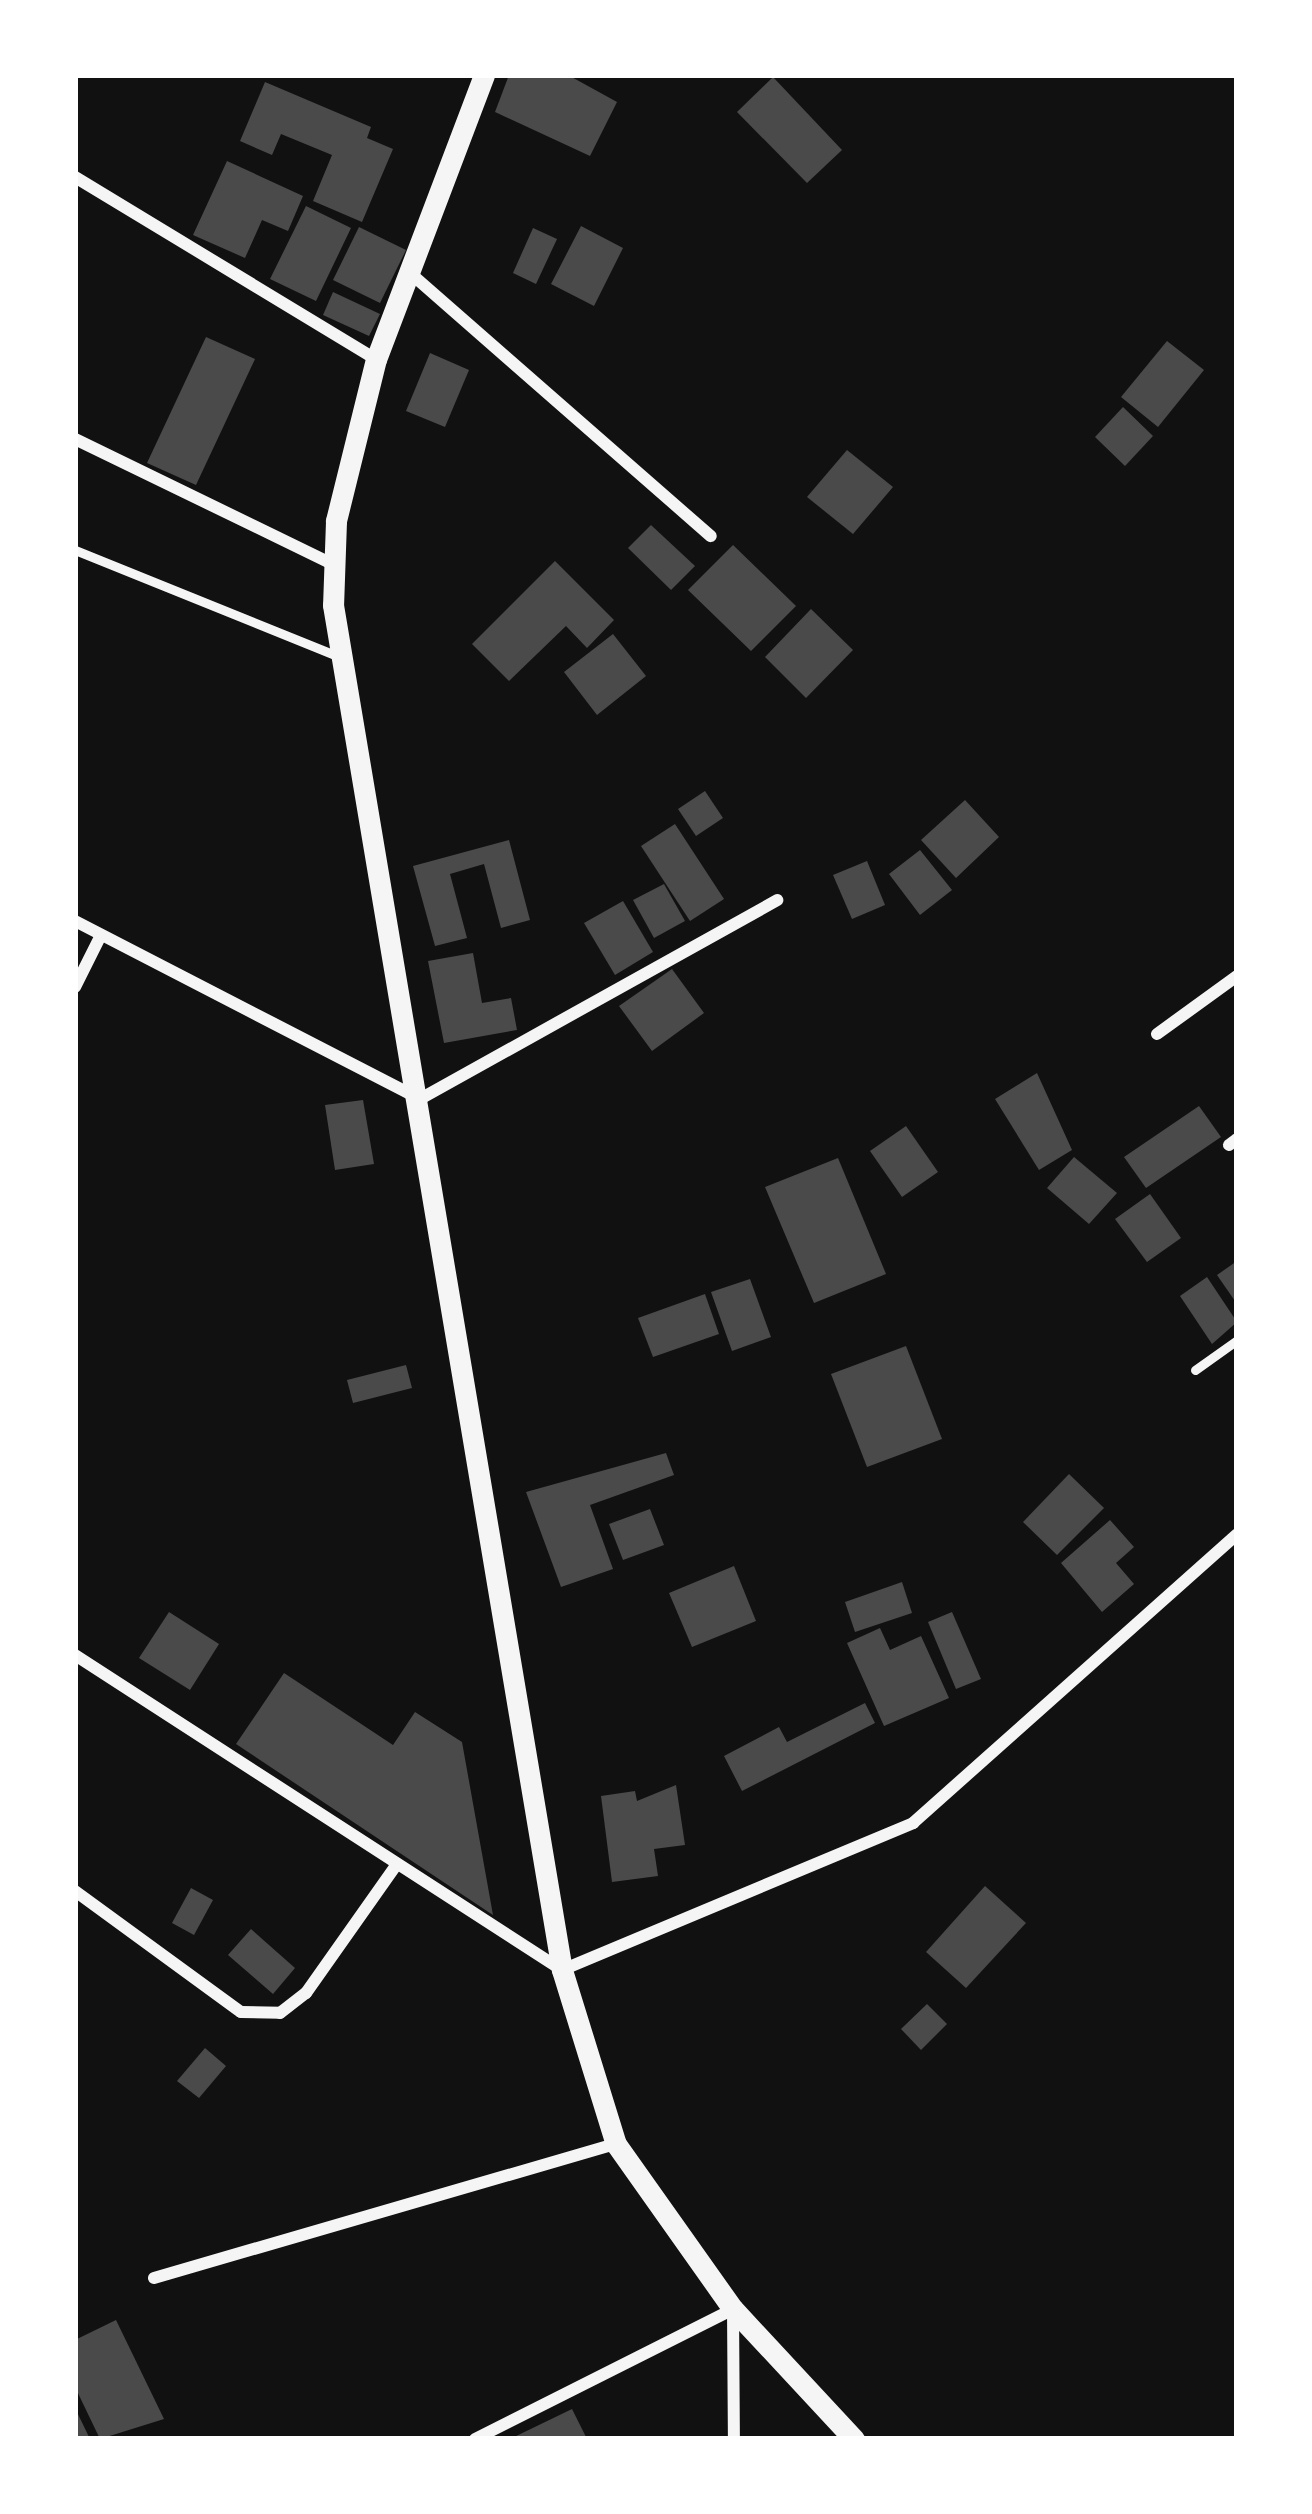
<!DOCTYPE html>
<style>
body{margin:0}
#map{position:relative;width:1312px;height:2514px;overflow:hidden;background:#111;font-family:"DejaVu Sans",sans-serif}
div>[style]{position:absolute}
.building>*{inset:0;background:#4a4a4a}
.service>*{height:9px;margin:-4.5px;padding:0 4.5px;transform-origin:4.5px;border-radius:4.5px;background:#f5f5f5}
.minor>*{height:12px;margin:-6px;padding:0 6px;transform-origin:6px;border-radius:6px;background:#f5f5f5}
.tertiary>*{height:21px;margin:-10.5px;padding:0 10.5px;transform-origin:10.5px;border-radius:10.5px;background:#f5f5f5}
span{translate:-50% -50%;white-space:nowrap;text-align:center;line-height:1.15;-webkit-text-stroke:10px #fff;paint-order:stroke}
.frame{position:absolute;inset:0;border:78px solid #fff;pointer-events:none}
</style>
<div id="map">
<div class="building">
<div style="clip-path:polygon(509px 75px,568px 75px,617px 102px,590px 156px,495px 112px)"></div>
<div style="clip-path:polygon(773px 77px,842px 150px,807px 183px,737px 112px)"></div>
<div style="clip-path:polygon(265px 82px,371px 127px,367px 138px,393px 149px,362px 222px,313px 201px,332px 155px,281px 134px,272px 155px,240px 141px)"></div>
<div style="clip-path:polygon(227px 161px,303px 196px,288px 231px,262px 220px,245px 258px,193px 235px)"></div>
<div style="clip-path:polygon(306px 206px,351px 228px,316px 301px,270px 279px)"></div>
<div style="clip-path:polygon(581px 226px,623px 248px,594px 306px,551px 284px)"></div>
<div style="clip-path:polygon(359px 227px,406px 250px,380px 303px,333px 280px)"></div>
<div style="clip-path:polygon(533px 228px,557px 239px,536px 284px,513px 273px)"></div>
<div style="clip-path:polygon(333px 292px,380px 314px,369px 336px,323px 315px)"></div>
<div style="clip-path:polygon(206px 337px,255px 359px,196px 485px,147px 463px)"></div>
<div style="clip-path:polygon(1167px 341px,1204px 370px,1158px 427px,1121px 397px)"></div>
<div style="clip-path:polygon(430px 353px,469px 370px,445px 427px,406px 411px)"></div>
<div style="clip-path:polygon(1123px 407px,1153px 436px,1125px 466px,1095px 437px)"></div>
<div style="clip-path:polygon(847px 450px,893px 487px,853px 534px,807px 497px)"></div>
<div style="clip-path:polygon(651px 525px,695px 566px,671px 590px,628px 548px)"></div>
<div style="clip-path:polygon(733px 545px,796px 606px,751px 651px,688px 590px)"></div>
<div style="clip-path:polygon(555px 561px,614px 620px,587px 648px,566px 626px,509px 681px,472px 644px)"></div>
<div style="clip-path:polygon(811px 609px,853px 650px,806px 698px,765px 657px)"></div>
<div style="clip-path:polygon(613px 634px,646px 676px,597px 715px,564px 672px)"></div>
<div style="clip-path:polygon(705px 791px,723px 818px,696px 836px,678px 809px)"></div>
<div style="clip-path:polygon(965px 800px,999px 837px,956px 878px,921px 840px)"></div>
<div style="clip-path:polygon(675px 824px,724px 899px,690px 921px,641px 846px)"></div>
<div style="clip-path:polygon(509px 840px,530px 920px,501px 928px,484px 864px,450px 874px,467px 938px,435px 946px,413px 866px)"></div>
<div style="clip-path:polygon(920px 850px,952px 890px,920px 915px,889px 874px)"></div>
<div style="clip-path:polygon(867px 861px,885px 905px,852px 919px,833px 875px)"></div>
<div style="clip-path:polygon(664px 884px,685px 921px,654px 938px,633px 900px)"></div>
<div style="clip-path:polygon(623px 901px,653px 952px,615px 975px,584px 923px)"></div>
<div style="clip-path:polygon(473px 953px,482px 1003px,511px 998px,517px 1030px,444px 1043px,428px 961px)"></div>
<div style="clip-path:polygon(672px 969px,704px 1013px,652px 1051px,619px 1006px)"></div>
<div style="clip-path:polygon(1037px 1073px,1072px 1150px,1039px 1170px,995px 1099px)"></div>
<div style="clip-path:polygon(363px 1100px,374px 1164px,335px 1170px,325px 1105px)"></div>
<div style="clip-path:polygon(1199px 1106px,1221px 1137px,1146px 1188px,1124px 1157px)"></div>
<div style="clip-path:polygon(906px 1126px,938px 1172px,902px 1197px,870px 1151px)"></div>
<div style="clip-path:polygon(1074px 1157px,1117px 1193px,1089px 1224px,1047px 1188px)"></div>
<div style="clip-path:polygon(838px 1158px,886px 1274px,814px 1303px,765px 1187px)"></div>
<div style="clip-path:polygon(1150px 1194px,1181px 1238px,1147px 1262px,1115px 1219px)"></div>
<div style="clip-path:polygon(1237px 1261px,1237px 1304px,1217px 1275px)"></div>
<div style="clip-path:polygon(1207px 1277px,1237px 1322px,1212px 1344px,1180px 1296px)"></div>
<div style="clip-path:polygon(750px 1279px,771px 1337px,732px 1351px,711px 1292px)"></div>
<div style="clip-path:polygon(705px 1294px,719px 1334px,653px 1357px,638px 1318px)"></div>
<div style="clip-path:polygon(906px 1346px,942px 1439px,867px 1467px,831px 1374px)"></div>
<div style="clip-path:polygon(406px 1365px,412px 1388px,353px 1403px,347px 1380px)"></div>
<div style="clip-path:polygon(666px 1453px,674px 1475px,590px 1505px,613px 1569px,561px 1587px,526px 1492px)"></div>
<div style="clip-path:polygon(1069px 1474px,1104px 1508px,1057px 1555px,1023px 1522px)"></div>
<div style="clip-path:polygon(650px 1509px,664px 1545px,623px 1560px,609px 1524px)"></div>
<div style="clip-path:polygon(1110px 1520px,1134px 1547px,1116px 1563px,1134px 1584px,1102px 1612px,1061px 1563px)"></div>
<div style="clip-path:polygon(734px 1566px,756px 1621px,692px 1647px,669px 1593px)"></div>
<div style="clip-path:polygon(902px 1582px,912px 1613px,855px 1632px,845px 1602px)"></div>
<div style="clip-path:polygon(169px 1612px,219px 1644px,190px 1690px,139px 1658px)"></div>
<div style="clip-path:polygon(952px 1612px,981px 1679px,956px 1689px,928px 1622px)"></div>
<div style="clip-path:polygon(880px 1628px,890px 1650px,921px 1636px,949px 1698px,884px 1726px,847px 1643px)"></div>
<div style="clip-path:polygon(284px 1673px,393px 1745px,415px 1712px,462px 1742px,493px 1915px,236px 1744px)"></div>
<div style="clip-path:polygon(865px 1703px,875px 1723px,742px 1791px,724px 1756px,779px 1727px,787px 1742px)"></div>
<div style="clip-path:polygon(676px 1785px,685px 1845px,654px 1849px,658px 1876px,612px 1882px,601px 1796px,635px 1791px,637px 1801px)"></div>
<div style="clip-path:polygon(985px 1886px,1026px 1923px,966px 1988px,926px 1952px)"></div>
<div style="clip-path:polygon(191px 1888px,213px 1900px,194px 1935px,172px 1923px)"></div>
<div style="clip-path:polygon(251px 1929px,295px 1968px,273px 1994px,228px 1955px)"></div>
<div style="clip-path:polygon(927px 2004px,947px 2024px,921px 2050px,901px 2029px)"></div>
<div style="clip-path:polygon(205px 2048px,226px 2066px,199px 2098px,177px 2081px)"></div>
<div style="clip-path:polygon(116px 2320px,164px 2419px,100px 2439px,75px 2387px,75px 2340px)"></div>
<div style="clip-path:polygon(75px 2408px,90px 2439px,75px 2439px)"></div>
<div style="clip-path:polygon(572px 2409px,587px 2439px,510px 2439px)"></div>
</div>
<div class="service">
<div style="left:75px;top:550px;width:283px;rotate:22deg"></div>
<div style="left:1195px;top:1370px;width:52px;rotate:-35.5deg"></div>
</div>
<div class="minor">
<div style="left:75px;top:177px;width:352px;rotate:31.2deg"></div>
<div style="left:409px;top:272px;width:401px;rotate:41.2deg"></div>
<div style="left:75px;top:439px;width:288px;rotate:25.9deg"></div>
<div style="left:75px;top:921px;width:388px;rotate:27.3deg"></div>
<div style="left:420px;top:1099px;width:409px;rotate:-29.1deg"></div>
<div style="left:75px;top:987px;width:58px;rotate:-63.4deg"></div>
<div style="left:1157px;top:1034px;width:99px;rotate:-35.9deg"></div>
<div style="left:1229px;top:1145px;width:10px;rotate:-37deg"></div>
<div style="left:75px;top:1655px;width:580px;rotate:32.9deg"></div>
<div style="left:562px;top:1970px;width:381px;rotate:-22.7deg"></div>
<div style="left:913px;top:1823px;width:434px;rotate:-41.7deg"></div>
<div style="left:75px;top:1891px;width:205px;rotate:36.1deg"></div>
<div style="left:241px;top:2012px;width:39px;rotate:1deg"></div>
<div style="left:280px;top:2013px;width:33px;rotate:-38deg"></div>
<div style="left:306px;top:1993px;width:158px;rotate:-54.8deg"></div>
<div style="left:154px;top:2278px;width:481px;rotate:-16.2deg"></div>
<div style="left:475px;top:2439px;width:289px;rotate:-26.7deg"></div>
<div style="left:733px;top:2309px;width:130px;rotate:89.6deg"></div>
</div>
<div class="tertiary">
<div style="left:484px;top:75px;width:304px;rotate:110.8deg"></div>
<div style="left:376px;top:359px;width:167px;rotate:103.9deg"></div>
<div style="left:336px;top:521px;width:84px;rotate:92deg"></div>
<div style="left:333px;top:605px;width:1384px;rotate:80.48deg"></div>
<div style="left:562px;top:1970px;width:182px;rotate:72.8deg"></div>
<div style="left:616px;top:2144px;width:202px;rotate:54.7deg"></div>
<div style="left:733px;top:2309px;width:178px;rotate:47.1deg"></div>
</div>
<div class="frame"></div>
</div>
